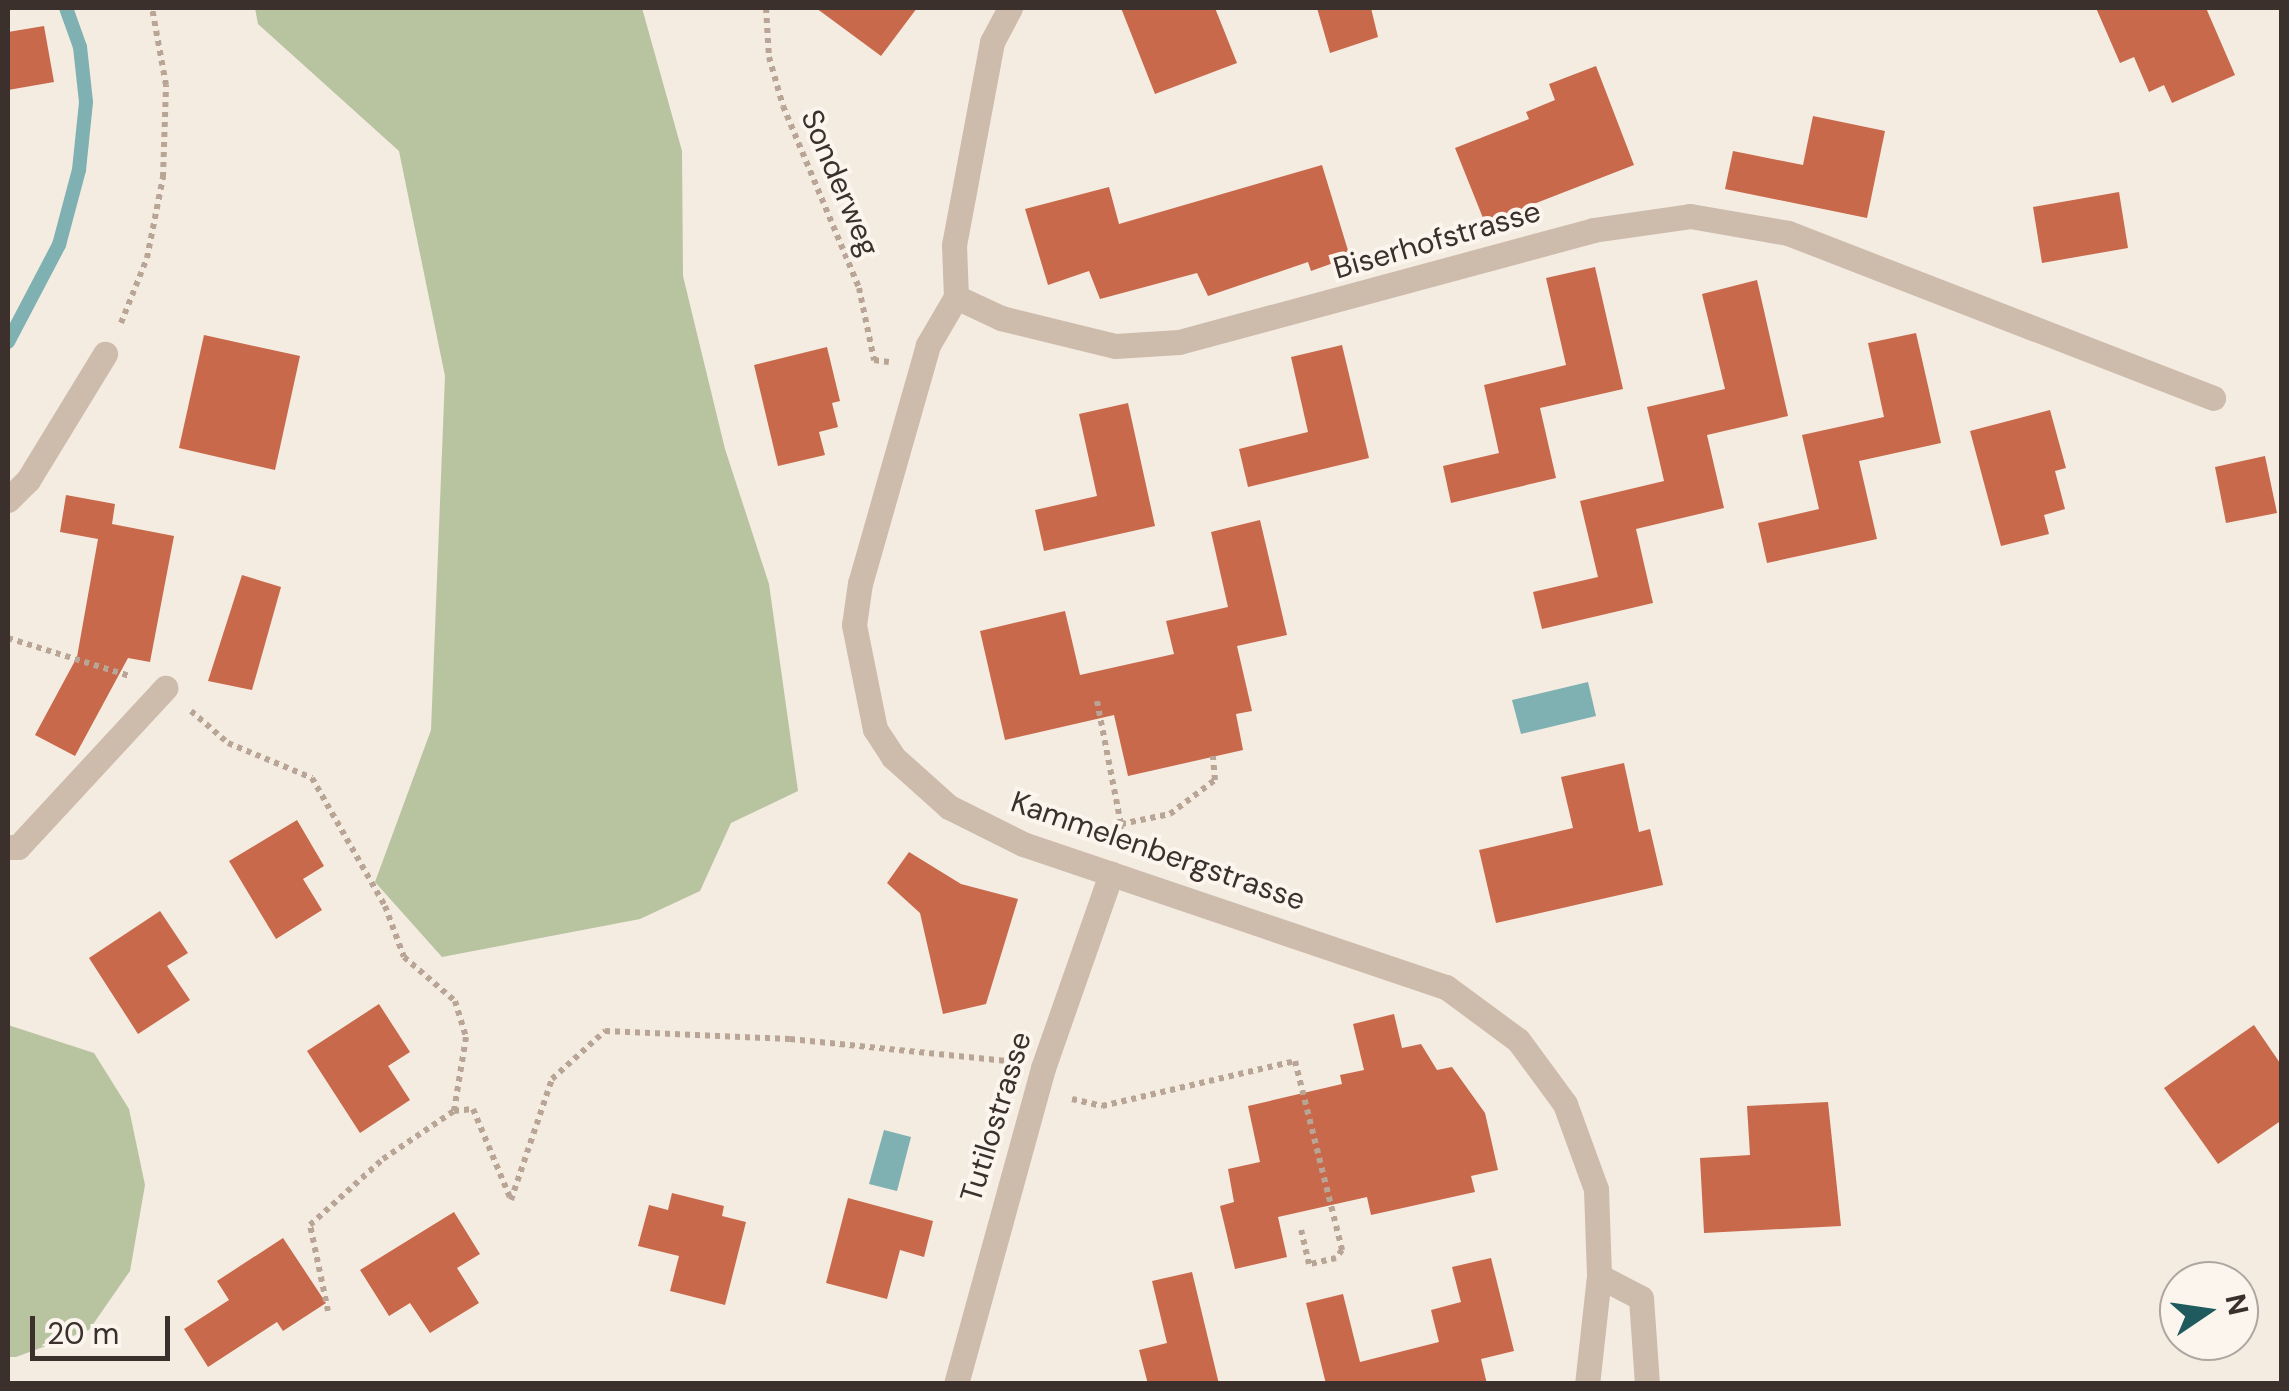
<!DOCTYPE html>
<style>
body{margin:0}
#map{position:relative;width:2289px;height:1391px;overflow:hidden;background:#f4ebe1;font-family:"DM Sans",sans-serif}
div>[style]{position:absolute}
.green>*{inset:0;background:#b8c4a0}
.water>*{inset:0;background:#7fb0b2}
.stream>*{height:14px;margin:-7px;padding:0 7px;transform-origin:7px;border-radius:7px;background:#7fb0b2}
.building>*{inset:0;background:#c8694b}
.path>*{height:6px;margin-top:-3px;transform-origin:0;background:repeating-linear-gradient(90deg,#b9a596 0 5px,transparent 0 10px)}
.lane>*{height:25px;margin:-12.5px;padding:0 12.5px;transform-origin:12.5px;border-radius:12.5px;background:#cdbbac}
.street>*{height:25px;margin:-12.5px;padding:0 12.5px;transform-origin:12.5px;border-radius:12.5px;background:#cdbbac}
span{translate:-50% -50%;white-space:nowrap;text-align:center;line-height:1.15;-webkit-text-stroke:8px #fbf5ee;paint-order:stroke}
.street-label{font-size:30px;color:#3b302b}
.frame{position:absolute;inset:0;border:10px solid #3b302b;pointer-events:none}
.north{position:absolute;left:2159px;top:1261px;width:100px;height:100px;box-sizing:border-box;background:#fbf5ee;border:2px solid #aea6a0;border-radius:50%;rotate:77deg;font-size:28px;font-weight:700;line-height:40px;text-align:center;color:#3b302b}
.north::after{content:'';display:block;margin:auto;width:35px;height:45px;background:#1f5a5e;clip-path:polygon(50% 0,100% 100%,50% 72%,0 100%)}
.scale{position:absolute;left:30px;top:1316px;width:140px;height:45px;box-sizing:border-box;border:5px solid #3b302b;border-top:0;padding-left:12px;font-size:30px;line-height:35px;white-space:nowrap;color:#3b302b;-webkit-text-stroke:8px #fbf5ee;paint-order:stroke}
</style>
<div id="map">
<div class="green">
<div style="clip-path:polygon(255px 8px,642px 8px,682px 151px,683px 276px,725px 449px,769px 584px,798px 791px,731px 823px,700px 891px,640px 919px,442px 957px,375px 882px,431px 730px,445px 376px,399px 151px,258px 24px)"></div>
<div style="clip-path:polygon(8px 1025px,94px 1053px,129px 1109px,145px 1185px,130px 1271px,89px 1330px,16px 1357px,8px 1357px)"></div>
</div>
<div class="water">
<div style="clip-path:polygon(1588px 682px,1596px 716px,1521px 734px,1512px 700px)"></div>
<div style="clip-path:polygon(884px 1130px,911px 1137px,897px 1191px,869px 1184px)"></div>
</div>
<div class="stream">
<div style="left:8px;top:342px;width:110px;rotate:-62.3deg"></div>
<div style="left:59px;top:245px;width:78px;rotate:-75.1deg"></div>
<div style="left:79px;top:170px;width:68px;rotate:-84.1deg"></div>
<div style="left:86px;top:102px;width:55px;rotate:-96.2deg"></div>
<div style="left:80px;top:47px;width:41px;rotate:-109.7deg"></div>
</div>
<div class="building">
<div style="clip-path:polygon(816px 8px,917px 8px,881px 56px)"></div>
<div style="clip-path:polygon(1121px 8px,1215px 8px,1237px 63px,1155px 94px)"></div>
<div style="clip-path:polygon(1317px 8px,1371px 8px,1378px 37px,1330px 53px)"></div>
<div style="clip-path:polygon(2096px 8px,2206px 8px,2235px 75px,2172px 103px,2164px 85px,2149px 92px,2134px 57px,2120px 63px)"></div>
<div style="clip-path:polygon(44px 26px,54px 82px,8px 90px,8px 32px)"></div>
<div style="clip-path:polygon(1596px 66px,1634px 165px,1485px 223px,1455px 148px,1529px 119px,1526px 112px,1555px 100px,1549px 84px)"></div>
<div style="clip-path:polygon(1813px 116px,1885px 131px,1867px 218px,1725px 189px,1733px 151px,1803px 165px)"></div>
<div style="clip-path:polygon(1322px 165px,1350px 257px,1311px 271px,1308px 262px,1208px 296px,1197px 273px,1100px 299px,1089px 271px,1048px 285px,1025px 209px,1109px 187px,1119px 224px)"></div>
<div style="clip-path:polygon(2119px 192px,2128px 248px,2042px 263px,2033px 207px)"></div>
<div style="clip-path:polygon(1595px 267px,1623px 389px,1540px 408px,1556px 478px,1451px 503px,1443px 466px,1499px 453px,1484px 385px,1566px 365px,1546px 278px)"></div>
<div style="clip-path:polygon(1757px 280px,1788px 416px,1707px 435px,1724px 508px,1636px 529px,1653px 603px,1542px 629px,1533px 592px,1598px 577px,1580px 501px,1664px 481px,1647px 407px,1725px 389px,1702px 294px)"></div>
<div style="clip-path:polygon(1916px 333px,1941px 443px,1859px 461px,1877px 539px,1767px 563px,1758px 523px,1819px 509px,1802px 435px,1884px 417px,1868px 343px)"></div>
<div style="clip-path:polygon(204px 335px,300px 356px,275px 470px,179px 448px)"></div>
<div style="clip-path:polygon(1342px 345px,1369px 458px,1248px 487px,1239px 449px,1308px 432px,1291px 357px)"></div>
<div style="clip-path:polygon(827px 347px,840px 401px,832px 403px,838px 427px,819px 432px,825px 455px,778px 466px,754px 365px)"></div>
<div style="clip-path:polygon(1128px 403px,1155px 526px,1044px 551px,1035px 510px,1097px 496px,1079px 414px)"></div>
<div style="clip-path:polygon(2050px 410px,2066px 468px,2055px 471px,2065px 509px,2044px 515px,2049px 534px,2001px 546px,1970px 431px)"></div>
<div style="clip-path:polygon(2265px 456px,2277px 513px,2226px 523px,2215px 467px)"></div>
<div style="clip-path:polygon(66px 495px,115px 504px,112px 524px,174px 536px,150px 662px,128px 658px,75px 756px,35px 735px,77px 657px,98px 539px,60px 532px)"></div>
<div style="clip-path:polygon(1260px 520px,1287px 635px,1237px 646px,1252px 711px,1236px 714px,1243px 750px,1128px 776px,1114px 715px,1005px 740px,980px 631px,1065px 611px,1080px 675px,1174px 654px,1166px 621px,1228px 607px,1211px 532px)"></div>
<div style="clip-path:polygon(242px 575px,281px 587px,252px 690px,208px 681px)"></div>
<div style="clip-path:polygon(1624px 763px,1639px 832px,1650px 829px,1663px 885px,1496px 923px,1479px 850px,1573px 828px,1561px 777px)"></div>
<div style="clip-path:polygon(297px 820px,324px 866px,303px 879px,322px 910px,276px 939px,229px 861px)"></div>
<div style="clip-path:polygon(909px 852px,961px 884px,1018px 899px,986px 1004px,943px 1014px,920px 913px,887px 883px)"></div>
<div style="clip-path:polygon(160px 911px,188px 953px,167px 966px,190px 1000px,138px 1034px,89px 958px)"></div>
<div style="clip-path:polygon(379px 1004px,410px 1052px,388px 1066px,410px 1100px,360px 1133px,307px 1051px)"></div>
<div style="clip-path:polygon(1394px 1014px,1402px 1048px,1421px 1044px,1437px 1070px,1452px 1067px,1485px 1113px,1498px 1170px,1471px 1176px,1475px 1192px,1371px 1215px,1367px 1197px,1278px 1217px,1287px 1257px,1235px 1269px,1220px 1206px,1234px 1202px,1228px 1169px,1260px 1162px,1248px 1106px,1342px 1084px,1340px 1075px,1364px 1070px,1353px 1024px)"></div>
<div style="clip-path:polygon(2254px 1025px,2282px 1066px,2282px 1120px,2218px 1164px,2164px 1088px)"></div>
<div style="clip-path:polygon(1828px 1102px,1841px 1226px,1704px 1233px,1700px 1158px,1750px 1155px,1747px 1106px)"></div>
<div style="clip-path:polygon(672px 1193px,724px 1206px,722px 1216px,746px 1222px,725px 1305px,670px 1291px,679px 1256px,638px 1246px,649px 1205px,668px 1210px)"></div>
<div style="clip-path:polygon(848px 1198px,933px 1221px,924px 1257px,900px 1250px,887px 1299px,826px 1283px)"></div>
<div style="clip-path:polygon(454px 1212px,480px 1254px,457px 1268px,479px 1303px,430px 1333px,410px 1303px,389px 1316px,360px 1270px)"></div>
<div style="clip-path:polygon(283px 1238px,326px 1303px,283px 1331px,277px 1322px,208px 1367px,184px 1329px,229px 1300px,217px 1281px)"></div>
<div style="clip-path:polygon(1491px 1258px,1514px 1351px,1481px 1359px,1487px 1384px,1326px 1384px,1306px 1303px,1343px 1294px,1360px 1362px,1439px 1342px,1431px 1310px,1461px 1302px,1452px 1267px)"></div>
<div style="clip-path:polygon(1192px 1272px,1219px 1384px,1148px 1384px,1139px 1350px,1167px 1343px,1152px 1281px)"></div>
</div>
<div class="path">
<div style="left:766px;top:8px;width:49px;rotate:86.5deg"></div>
<div style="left:769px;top:57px;width:51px;rotate:74.1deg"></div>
<div style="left:783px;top:106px;width:197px;rotate:67.3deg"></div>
<div style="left:859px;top:288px;width:74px;rotate:78.2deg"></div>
<div style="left:874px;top:360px;width:15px;rotate:8deg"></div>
<div style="left:121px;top:323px;width:70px;rotate:-68.2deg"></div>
<div style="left:147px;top:258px;width:83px;rotate:-78.8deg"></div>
<div style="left:163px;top:177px;width:92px;rotate:-88.1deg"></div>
<div style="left:166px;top:85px;width:78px;rotate:-100.3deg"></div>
<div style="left:8px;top:638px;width:127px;rotate:17.4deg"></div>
<div style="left:1097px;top:701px;width:125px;rotate:79deg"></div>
<div style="left:1121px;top:824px;width:17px;rotate:97deg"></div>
<div style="left:191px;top:711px;width:49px;rotate:40.9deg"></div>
<div style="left:228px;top:743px;width:91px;rotate:22.6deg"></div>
<div style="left:312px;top:778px;width:147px;rotate:60.3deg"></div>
<div style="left:385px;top:906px;width:54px;rotate:69.6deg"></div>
<div style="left:404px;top:957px;width:67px;rotate:40.8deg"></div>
<div style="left:455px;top:1001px;width:38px;rotate:73deg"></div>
<div style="left:466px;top:1037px;width:75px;rotate:99.2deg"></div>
<div style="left:454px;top:1111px;width:19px;rotate:-6deg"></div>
<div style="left:473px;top:1109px;width:99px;rotate:67.3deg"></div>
<div style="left:511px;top:1200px;width:128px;rotate:-71.3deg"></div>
<div style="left:552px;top:1079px;width:72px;rotate:-42.2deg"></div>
<div style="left:605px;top:1031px;width:185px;rotate:2.5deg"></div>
<div style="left:790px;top:1039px;width:218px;rotate:5.8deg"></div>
<div style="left:1121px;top:824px;width:50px;rotate:-11.5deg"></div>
<div style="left:1170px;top:814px;width:56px;rotate:-37.1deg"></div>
<div style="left:1215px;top:780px;width:24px;rotate:-95deg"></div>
<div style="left:1072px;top:1099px;width:31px;rotate:13deg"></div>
<div style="left:1102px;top:1106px;width:198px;rotate:-13.1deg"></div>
<div style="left:1295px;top:1061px;width:195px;rotate:76deg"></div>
<div style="left:1342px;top:1250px;width:10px;rotate:127deg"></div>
<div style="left:1336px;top:1258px;width:28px;rotate:167deg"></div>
<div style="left:1309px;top:1264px;width:35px;rotate:-103deg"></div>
<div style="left:328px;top:1311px;width:88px;rotate:-101.8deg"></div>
<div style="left:310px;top:1225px;width:98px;rotate:-42.1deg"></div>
<div style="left:383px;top:1159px;width:86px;rotate:-34.1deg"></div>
</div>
<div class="lane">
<div style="left:8px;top:847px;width:10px"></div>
<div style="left:18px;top:847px;width:217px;rotate:-47.2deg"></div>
<div style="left:1599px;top:1276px;width:47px;rotate:27.6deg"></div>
<div style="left:1641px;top:1298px;width:86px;rotate:86deg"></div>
</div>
<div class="street">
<div style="left:1010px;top:8px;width:38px;rotate:118deg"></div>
<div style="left:992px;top:42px;width:207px;rotate:100.6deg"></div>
<div style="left:954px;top:245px;width:52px;rotate:87.8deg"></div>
<div style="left:956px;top:297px;width:50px;rotate:25deg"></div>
<div style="left:1001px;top:318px;width:117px;rotate:13.8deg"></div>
<div style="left:1115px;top:346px;width:64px;rotate:-3.6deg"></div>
<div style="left:1179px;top:342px;width:429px;rotate:-15.1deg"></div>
<div style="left:1593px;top:230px;width:98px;rotate:-8.2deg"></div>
<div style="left:1690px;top:216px;width:99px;rotate:9.8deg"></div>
<div style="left:1788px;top:233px;width:456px;rotate:21.2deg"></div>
<div style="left:956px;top:297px;width:56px;rotate:120.3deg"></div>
<div style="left:928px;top:345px;width:248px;rotate:105.9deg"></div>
<div style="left:860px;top:583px;width:42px;rotate:98.1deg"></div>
<div style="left:854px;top:625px;width:106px;rotate:78.6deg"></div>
<div style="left:875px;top:729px;width:33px;rotate:57deg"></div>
<div style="left:893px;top:757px;width:75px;rotate:41.8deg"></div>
<div style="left:949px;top:807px;width:83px;rotate:26.6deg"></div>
<div style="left:1023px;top:844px;width:447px;rotate:18.7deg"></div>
<div style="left:1446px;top:987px;width:89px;rotate:36.4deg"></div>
<div style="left:1518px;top:1040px;width:79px;rotate:53.7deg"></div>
<div style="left:1565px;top:1104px;width:90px;rotate:70deg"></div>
<div style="left:1596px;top:1189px;width:87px;rotate:88deg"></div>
<div style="left:1599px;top:1276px;width:109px;rotate:96.3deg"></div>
<div style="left:8px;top:500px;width:28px;rotate:-45deg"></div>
<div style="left:28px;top:480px;width:148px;rotate:-58.6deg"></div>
<div style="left:956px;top:1384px;width:328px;rotate:-74.6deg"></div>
<div style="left:1043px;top:1068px;width:206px;rotate:-70.7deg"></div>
</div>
<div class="street-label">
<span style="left:840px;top:183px;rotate:67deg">Sonderweg</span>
<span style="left:1437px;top:240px;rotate:-16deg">Biserhofstrasse</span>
<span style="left:1158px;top:851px;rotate:19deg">Kammelenbergstrasse</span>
<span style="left:996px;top:1117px;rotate:-73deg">Tutilostrasse</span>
</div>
<div class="frame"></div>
<div class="north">N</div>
<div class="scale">20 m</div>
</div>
